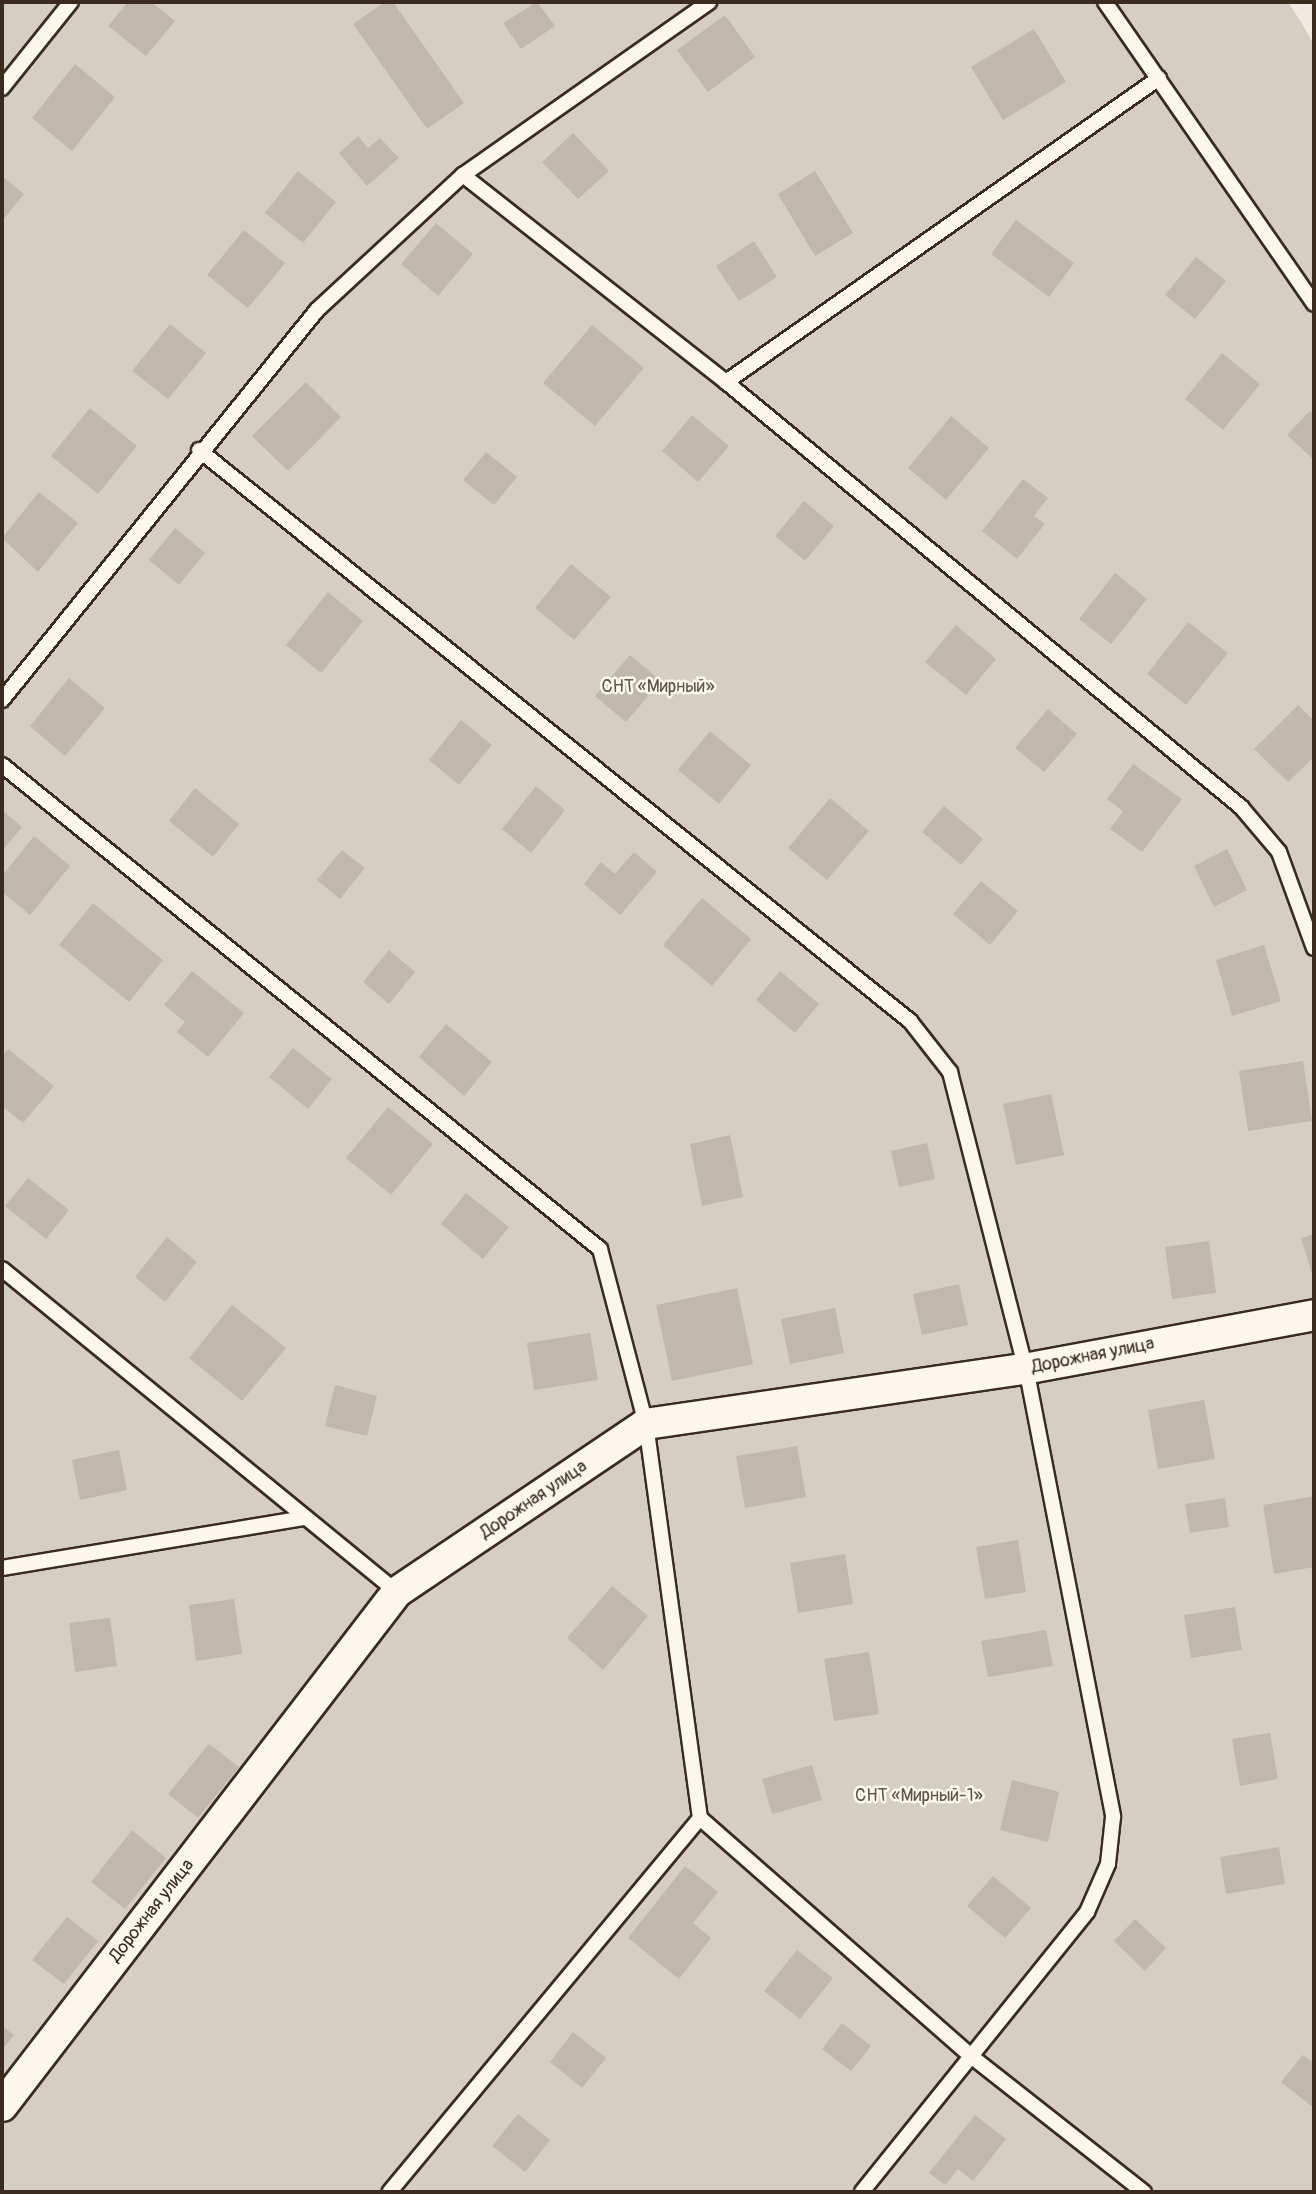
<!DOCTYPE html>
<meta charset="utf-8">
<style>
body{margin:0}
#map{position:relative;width:1316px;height:2194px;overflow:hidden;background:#f0ebe0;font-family:Pangolin,sans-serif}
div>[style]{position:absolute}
.green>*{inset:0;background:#d5cec3}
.building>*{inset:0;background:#c0b8ad}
.roads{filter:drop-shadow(2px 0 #3b2a1e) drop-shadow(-2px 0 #3b2a1e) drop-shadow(0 2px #3b2a1e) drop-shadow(0 -2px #3b2a1e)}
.lane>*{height:14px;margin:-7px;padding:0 7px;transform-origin:7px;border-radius:7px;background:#fbf7ec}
.street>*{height:30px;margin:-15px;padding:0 15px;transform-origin:15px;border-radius:15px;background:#fbf7ec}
span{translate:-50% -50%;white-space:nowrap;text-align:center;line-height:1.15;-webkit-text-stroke:5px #fbf7ec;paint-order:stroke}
.park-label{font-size:18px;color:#625347}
.street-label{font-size:18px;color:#3b2a1e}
.frame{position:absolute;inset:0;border:4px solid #3b2a1e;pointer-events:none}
</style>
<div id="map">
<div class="green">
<div style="clip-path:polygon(2px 2px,1288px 2px,1301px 22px,1314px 45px,1314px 2192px,2px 2192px)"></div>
</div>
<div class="building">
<div style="clip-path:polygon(128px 2px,151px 2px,175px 21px,146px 56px,108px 26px)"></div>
<div style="clip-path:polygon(385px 2px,393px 2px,464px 103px,427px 129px,353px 24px)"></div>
<div style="clip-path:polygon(537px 2px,555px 26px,521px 49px,503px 23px)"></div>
<div style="clip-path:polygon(725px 15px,755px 57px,708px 92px,677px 50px)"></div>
<div style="clip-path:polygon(1034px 29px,1066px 82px,1003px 120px,971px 67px)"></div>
<div style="clip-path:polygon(75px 64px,115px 97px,72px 151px,32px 118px)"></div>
<div style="clip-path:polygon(573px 133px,609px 171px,578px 199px,542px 162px)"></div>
<div style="clip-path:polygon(358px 136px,368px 148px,380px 138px,399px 158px,367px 186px,339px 153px)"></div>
<div style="clip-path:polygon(298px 171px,336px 202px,303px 243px,265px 213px)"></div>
<div style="clip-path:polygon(815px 171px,853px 233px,815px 256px,778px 194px)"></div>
<div style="clip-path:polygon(2px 176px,24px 194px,2px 221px)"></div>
<div style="clip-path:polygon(1016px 220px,1074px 263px,1049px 297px,991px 254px)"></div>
<div style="clip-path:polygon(436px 223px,473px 254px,438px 296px,401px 264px)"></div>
<div style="clip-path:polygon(244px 230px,285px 263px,248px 308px,207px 275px)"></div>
<div style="clip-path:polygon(754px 241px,777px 277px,739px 301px,716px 266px)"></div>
<div style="clip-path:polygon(1196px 257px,1226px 281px,1195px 319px,1165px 295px)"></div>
<div style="clip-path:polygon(170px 324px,206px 353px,168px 399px,132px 371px)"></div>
<div style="clip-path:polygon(592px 325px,644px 368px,595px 426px,543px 383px)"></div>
<div style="clip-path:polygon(1222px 353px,1260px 384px,1223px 430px,1185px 399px)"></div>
<div style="clip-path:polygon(306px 382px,341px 417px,288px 471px,252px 436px)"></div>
<div style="clip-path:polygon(90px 408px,137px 446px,98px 494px,51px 456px)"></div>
<div style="clip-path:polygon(1310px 411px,1314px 415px,1314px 460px,1287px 435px)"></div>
<div style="clip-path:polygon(692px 415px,729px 446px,698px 482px,662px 451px)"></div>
<div style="clip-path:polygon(951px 416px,989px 448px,946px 500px,908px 468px)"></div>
<div style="clip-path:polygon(486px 452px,517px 477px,494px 505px,463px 480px)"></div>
<div style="clip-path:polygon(1023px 479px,1048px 498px,1034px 516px,1045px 524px,1017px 559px,982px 531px)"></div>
<div style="clip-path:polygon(39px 492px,78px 523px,38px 572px,2px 538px)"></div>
<div style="clip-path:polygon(804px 501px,834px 526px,805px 561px,775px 536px)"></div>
<div style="clip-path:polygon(175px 528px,205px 553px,179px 585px,149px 560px)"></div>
<div style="clip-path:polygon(571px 564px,611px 597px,574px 640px,535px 608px)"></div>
<div style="clip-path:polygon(1115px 573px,1147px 599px,1111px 644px,1079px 619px)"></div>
<div style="clip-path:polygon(328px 592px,363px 621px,321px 673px,286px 645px)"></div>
<div style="clip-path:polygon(1188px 622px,1228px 653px,1186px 705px,1147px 674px)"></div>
<div style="clip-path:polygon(956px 625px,996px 659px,966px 695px,925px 662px)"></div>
<div style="clip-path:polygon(630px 655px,661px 681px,626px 722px,595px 696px)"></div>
<div style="clip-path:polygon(69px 678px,105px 708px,65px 756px,30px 726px)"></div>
<div style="clip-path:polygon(1298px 705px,1314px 721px,1314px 757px,1288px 782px,1254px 749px)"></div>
<div style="clip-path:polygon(1048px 709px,1077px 734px,1044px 772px,1015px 748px)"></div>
<div style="clip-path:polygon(461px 720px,492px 745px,459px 785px,429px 760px)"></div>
<div style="clip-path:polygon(710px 731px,751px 765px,719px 804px,678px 770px)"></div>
<div style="clip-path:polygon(1133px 764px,1182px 799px,1142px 852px,1110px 829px,1123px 811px,1107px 799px)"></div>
<div style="clip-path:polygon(536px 786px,565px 810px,531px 853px,502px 829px)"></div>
<div style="clip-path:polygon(195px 788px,239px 824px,213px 857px,169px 821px)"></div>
<div style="clip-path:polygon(830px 798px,869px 831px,827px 880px,788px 848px)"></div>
<div style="clip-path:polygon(944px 806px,983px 839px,961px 865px,922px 832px)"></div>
<div style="clip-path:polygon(2px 810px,22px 827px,2px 851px)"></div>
<div style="clip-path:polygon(34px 836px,70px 866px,30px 915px,2px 892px,2px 876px)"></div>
<div style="clip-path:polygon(1227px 849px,1247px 890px,1214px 907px,1194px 866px)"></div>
<div style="clip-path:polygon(342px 850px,365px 868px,340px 899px,317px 880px)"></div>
<div style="clip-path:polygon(634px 852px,657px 872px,620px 915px,584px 884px,601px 862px,615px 874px)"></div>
<div style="clip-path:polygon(981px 881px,1018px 911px,990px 945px,953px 914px)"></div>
<div style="clip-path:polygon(702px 898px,751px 939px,712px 986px,663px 945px)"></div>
<div style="clip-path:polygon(93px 903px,163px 960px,129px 1002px,59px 945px)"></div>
<div style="clip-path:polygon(1264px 945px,1281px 1001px,1232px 1016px,1216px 960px)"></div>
<div style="clip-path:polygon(389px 950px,415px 972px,389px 1004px,363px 982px)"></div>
<div style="clip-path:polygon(192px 971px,244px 1013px,208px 1057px,177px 1032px,185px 1022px,164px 1005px)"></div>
<div style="clip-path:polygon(780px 971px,819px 1004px,795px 1033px,756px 1000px)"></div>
<div style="clip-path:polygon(446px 1024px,492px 1062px,464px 1096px,419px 1057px)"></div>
<div style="clip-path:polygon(293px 1048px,332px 1079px,308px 1109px,269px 1077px)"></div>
<div style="clip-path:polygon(8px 1049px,54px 1086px,23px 1123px,2px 1106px,2px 1057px)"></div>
<div style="clip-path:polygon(1303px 1061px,1312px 1121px,1248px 1131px,1239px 1071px)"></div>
<div style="clip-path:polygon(1051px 1094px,1064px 1155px,1016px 1165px,1003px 1104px)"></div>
<div style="clip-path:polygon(388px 1107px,433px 1144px,391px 1195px,346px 1158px)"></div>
<div style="clip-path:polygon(730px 1135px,743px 1197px,702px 1206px,690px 1144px)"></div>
<div style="clip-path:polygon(927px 1143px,935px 1179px,899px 1187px,891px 1151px)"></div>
<div style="clip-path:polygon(28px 1178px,69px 1210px,46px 1239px,5px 1206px)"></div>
<div style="clip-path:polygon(466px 1193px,509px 1227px,483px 1259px,441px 1224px)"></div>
<div style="clip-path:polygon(1314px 1234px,1314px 1280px,1301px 1238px)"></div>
<div style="clip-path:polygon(167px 1237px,197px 1262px,165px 1302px,135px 1277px)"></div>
<div style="clip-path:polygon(1209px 1241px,1216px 1293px,1172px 1299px,1165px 1247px)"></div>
<div style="clip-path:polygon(959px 1284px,968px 1325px,922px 1335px,913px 1294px)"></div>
<div style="clip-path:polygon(737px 1288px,753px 1364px,672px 1381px,656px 1305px)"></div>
<div style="clip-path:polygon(232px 1305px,286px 1348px,242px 1401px,189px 1358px)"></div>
<div style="clip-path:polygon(835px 1308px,844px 1353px,790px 1364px,781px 1319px)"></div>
<div style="clip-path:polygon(590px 1333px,598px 1380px,534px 1390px,527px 1343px)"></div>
<div style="clip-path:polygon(335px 1385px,377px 1396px,367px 1436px,325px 1426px)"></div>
<div style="clip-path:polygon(1204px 1400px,1215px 1459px,1158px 1469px,1148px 1410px)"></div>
<div style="clip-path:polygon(797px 1446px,806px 1497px,745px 1508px,736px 1456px)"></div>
<div style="clip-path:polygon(119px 1450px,127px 1490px,80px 1500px,72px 1460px)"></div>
<div style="clip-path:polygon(1314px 1496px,1314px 1567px,1274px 1574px,1263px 1505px)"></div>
<div style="clip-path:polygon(1225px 1498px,1229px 1527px,1190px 1533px,1185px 1504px)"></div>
<div style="clip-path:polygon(1018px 1540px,1026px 1592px,985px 1599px,976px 1547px)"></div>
<div style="clip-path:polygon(845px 1554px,853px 1604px,798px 1613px,790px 1563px)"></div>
<div style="clip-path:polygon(612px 1586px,648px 1616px,603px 1670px,567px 1638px)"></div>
<div style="clip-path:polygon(234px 1599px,242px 1654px,196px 1661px,189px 1605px)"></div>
<div style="clip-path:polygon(1235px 1607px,1242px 1650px,1191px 1658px,1184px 1615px)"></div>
<div style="clip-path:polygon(110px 1618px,117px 1666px,75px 1672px,69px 1623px)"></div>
<div style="clip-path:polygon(1046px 1630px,1053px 1666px,988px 1677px,981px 1641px)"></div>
<div style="clip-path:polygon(869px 1652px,879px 1714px,834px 1721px,824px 1659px)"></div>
<div style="clip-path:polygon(1270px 1733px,1278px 1779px,1240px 1786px,1232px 1739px)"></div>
<div style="clip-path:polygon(209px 1744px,239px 1767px,198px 1818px,168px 1794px)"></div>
<div style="clip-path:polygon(812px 1765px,822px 1800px,772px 1814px,762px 1779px)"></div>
<div style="clip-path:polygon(1012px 1780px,1059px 1792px,1048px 1842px,1000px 1830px)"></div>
<div style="clip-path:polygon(132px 1830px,166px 1858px,125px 1909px,91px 1882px)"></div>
<div style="clip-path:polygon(1279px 1847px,1285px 1884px,1226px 1894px,1220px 1857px)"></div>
<div style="clip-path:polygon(685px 1866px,718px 1892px,693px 1923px,711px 1938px,679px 1979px,628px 1938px)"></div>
<div style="clip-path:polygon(993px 1876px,1031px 1908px,1005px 1938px,967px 1906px)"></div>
<div style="clip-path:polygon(67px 1917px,98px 1941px,64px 1984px,32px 1960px)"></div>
<div style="clip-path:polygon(1135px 1919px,1166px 1948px,1145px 1971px,1114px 1941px)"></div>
<div style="clip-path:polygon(797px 1950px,833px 1978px,800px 2019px,764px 1991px)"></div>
<div style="clip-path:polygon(842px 2023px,871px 2046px,851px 2071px,822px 2049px)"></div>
<div style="clip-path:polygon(2px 2026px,14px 2035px,2px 2050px)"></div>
<div style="clip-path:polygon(573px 2032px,606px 2058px,582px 2088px,550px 2062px)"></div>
<div style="clip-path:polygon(1303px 2055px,1314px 2063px,1314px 2108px,1281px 2082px)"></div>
<div style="clip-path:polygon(518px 2114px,550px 2140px,525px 2172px,492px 2146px)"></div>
<div style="clip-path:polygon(975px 2115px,1006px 2139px,973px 2181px,958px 2169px,945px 2185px,929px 2173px)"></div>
</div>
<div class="roads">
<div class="lane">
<div style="left:1105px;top:2px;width:367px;rotate:55.3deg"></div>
<div style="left:2px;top:88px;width:110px;rotate:-51.3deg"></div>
<div style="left:463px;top:175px;width:335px;rotate:38.2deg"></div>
<div style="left:726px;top:382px;width:668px;rotate:39.53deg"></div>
<div style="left:1241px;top:807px;width:59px;rotate:49.8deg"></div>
<div style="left:1279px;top:852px;width:102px;rotate:70deg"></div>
<div style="left:726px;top:382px;width:529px;rotate:-35.07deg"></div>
<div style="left:199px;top:450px;width:912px;rotate:38.77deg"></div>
<div style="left:910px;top:1021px;width:65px;rotate:51.9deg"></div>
<div style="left:950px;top:1072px;width:316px;rotate:75.7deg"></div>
<div style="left:1028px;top:1378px;width:447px;rotate:79deg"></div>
<div style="left:1113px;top:1817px;width:47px;rotate:96.1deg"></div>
<div style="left:1108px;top:1864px;width:52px;rotate:113.6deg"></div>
<div style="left:1087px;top:1912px;width:359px;rotate:128.8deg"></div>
<div style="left:2px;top:700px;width:501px;rotate:-51.07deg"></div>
<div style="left:317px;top:310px;width:199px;rotate:-42.8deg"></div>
<div style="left:463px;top:175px;width:301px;rotate:-35.1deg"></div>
<div style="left:2px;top:765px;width:769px;rotate:38.99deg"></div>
<div style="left:600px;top:1249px;width:181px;rotate:75.3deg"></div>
<div style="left:646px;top:1424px;width:398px;rotate:82.2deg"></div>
<div style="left:700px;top:1818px;width:486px;rotate:129.7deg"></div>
<div style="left:2px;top:1269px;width:510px;rotate:39.27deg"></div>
<div style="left:2px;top:1568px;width:307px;rotate:-9.4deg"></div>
<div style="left:700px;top:1818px;width:361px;rotate:41.3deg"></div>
<div style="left:971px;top:2056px;width:220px;rotate:38.2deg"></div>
</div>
<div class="street">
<div style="left:2px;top:2106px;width:648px;rotate:-52.46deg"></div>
<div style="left:397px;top:1592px;width:300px;rotate:-34deg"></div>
<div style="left:646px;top:1424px;width:382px;rotate:-8.3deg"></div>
<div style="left:1024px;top:1369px;width:295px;rotate:-10.5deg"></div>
</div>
</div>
<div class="park-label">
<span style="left:658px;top:687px">СНТ «Мирный»</span>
<span style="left:919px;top:1796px">СНТ «Мирный-1»</span>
</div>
<div class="street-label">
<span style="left:1093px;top:1356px;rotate:-11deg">Дорожная улица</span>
<span style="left:534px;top:1500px;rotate:-34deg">Дорожная улица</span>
<span style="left:152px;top:1911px;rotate:-52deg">Дорожная улица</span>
</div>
<div class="frame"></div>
</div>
